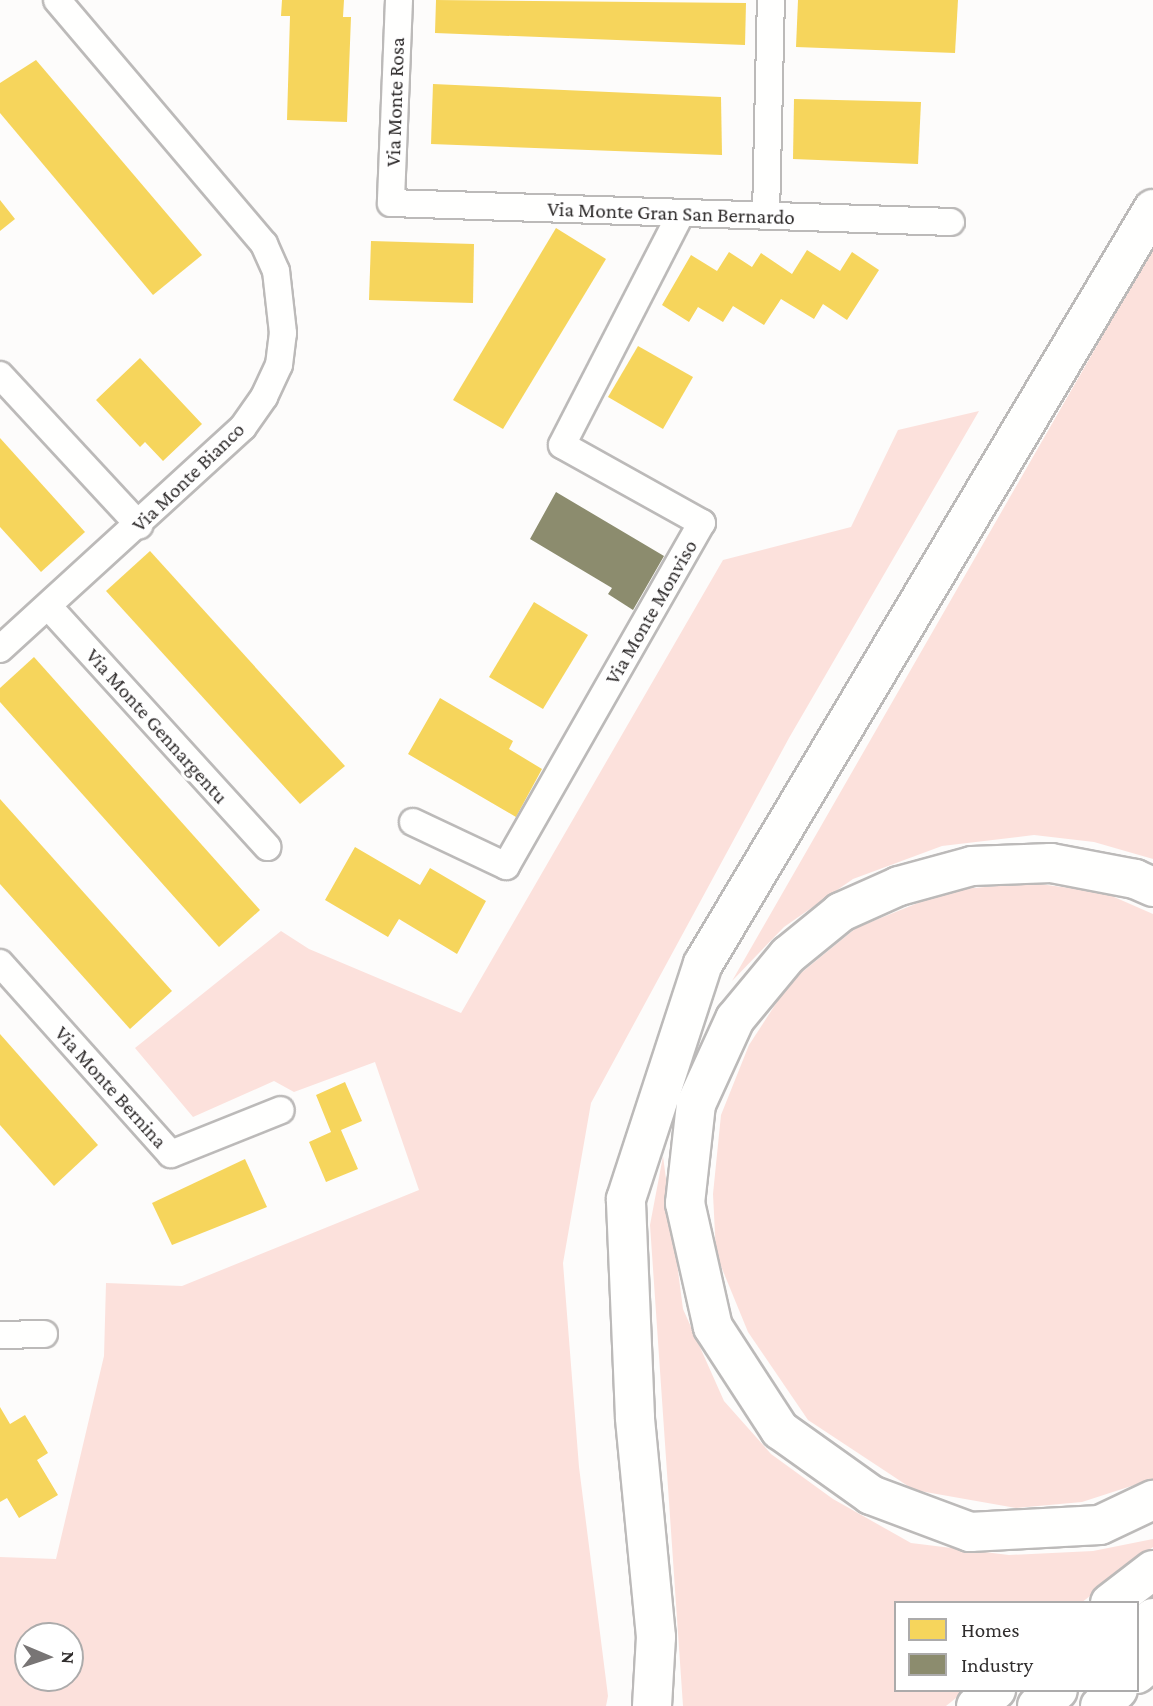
<!DOCTYPE html>
<style>
body{margin:0}
#map{position:relative;width:1153px;height:1706px;overflow:hidden;background:#fdfcfb;font-family:"Crimson Pro",serif}
div>[style]{position:absolute}
.green>*{inset:0;background:#fce1dc}
.homes>*{inset:0;background:#f6d55c}
.industry>*{inset:0;background:#8c8c6e}
.roads{filter:drop-shadow(2px 0 #bcbab9) drop-shadow(-2px 0 #bcbab9) drop-shadow(0 2px #bcbab9) drop-shadow(0 -2px #bcbab9)}
.street>*{height:26px;margin:-13px;padding:0 13px;transform-origin:13px;border-radius:13px;background:#fffffe}
.highway>*{height:38px;margin:-19px;padding:0 19px;transform-origin:19px;border-radius:19px;background:#fffffe}
span{translate:-50% -50%;white-space:nowrap;text-align:center;line-height:1.15;-webkit-text-stroke:7px #fff;paint-order:stroke}
.street-label{font-size:21px;color:#302d2d}
.legend{position:absolute;left:894px;top:1601px;width:245px;height:91px;box-sizing:border-box;background:#fff;border:2px solid #acabab;margin:0;padding:9px 12px;list-style:none;font-size:21px;color:#302d2d}
.legend li{display:flex;align-items:center;gap:14px;height:35px}
.legend b{width:35px;border:2px solid #acabab}
.north{position:absolute;left:14px;top:1622px;width:70px;height:70px;box-sizing:border-box;background:#fff;border:2px solid #acabab;border-radius:50%;rotate:92deg;font-size:19px;font-weight:700;line-height:28px;text-align:center;color:#302d2d}
.north::after{content:'';display:block;margin:auto;width:24px;height:32px;background:#787575;clip-path:polygon(50% 0,100% 100%,50% 72%,0 100%)}
</style>
<div id="map">
<div class="green">
<div style="clip-path:polygon(1153px 248px,1153px 859px,1094px 842px,1034px 835px,942px 846px,853px 879px,784px 927px,732px 981px)"></div>
<div style="clip-path:polygon(evenodd,979px 411px,789px 738px,591px 1103px,563px 1263px,579px 1467px,608px 1696px,606px 1706px,0 1706px,0 1557px,56px 1559px,104px 1356px,106px 1283px,182px 1286px,419px 1190px,375px 1062px,294px 1092px,274px 1081px,193px 1117px,135px 1048px,281px 931px,309px 949px,461px 1013px,723px 560px,851px 527px,898px 430px,979px 411px,28px 1636px,70px 1636px,70px 1678px,28px 1678px,28px 1636px)"></div>
<div style="clip-path:polygon(1033px 883px,1105px 893px,1153px 914px,1153px 1479px,1082px 1502px,1016px 1508px,914px 1490px,808px 1420px,748px 1332px,716px 1254px,713px 1194px,721px 1115px,749px 1045px,790px 982px,856px 928px,950px 890px)"></div>
<div style="clip-path:polygon(663px 1156px,683px 1309px,724px 1401px,771px 1454px,833px 1499px,911px 1543px,1009px 1555px,1093px 1551px,1153px 1539px,1153px 1547px,1081px 1603px,896px 1603px,896px 1690px,966px 1690px,946px 1706px,683px 1706px,650px 1225px)"></div>
</div>
<div class="homes">
<div style="clip-path:polygon(282px 0,344px 0,343px 17px,351px 17px,347px 122px,287px 120px,290px 16px,281px 16px)"></div>
<div style="clip-path:polygon(436px 0,746px 3px,745px 45px,435px 33px)"></div>
<div style="clip-path:polygon(798px 0,958px 0,955px 53px,796px 47px)"></div>
<div style="clip-path:polygon(36px 60px,202px 255px,153px 295px,0 113px,0 83px)"></div>
<div style="clip-path:polygon(433px 84px,721px 97px,722px 155px,431px 144px)"></div>
<div style="clip-path:polygon(794px 99px,921px 102px,918px 164px,793px 159px)"></div>
<div style="clip-path:polygon(0 200px,15px 219px,0 231px)"></div>
<div style="clip-path:polygon(556px 228px,606px 259px,503px 429px,453px 400px)"></div>
<div style="clip-path:polygon(371px 241px,474px 244px,473px 303px,369px 300px)"></div>
<div style="clip-path:polygon(807px 250px,840px 271px,852px 252px,879px 270px,847px 320px,823px 304px,814px 319px,781px 299px,764px 325px,733px 306px,723px 322px,698px 307px,689px 322px,662px 305px,691px 255px,717px 271px,729px 252px,752px 267px,761px 253px,792px 274px)"></div>
<div style="clip-path:polygon(638px 346px,693px 377px,663px 429px,608px 397px)"></div>
<div style="clip-path:polygon(140px 358px,202px 424px,163px 461px,145px 442px,140px 447px,96px 400px)"></div>
<div style="clip-path:polygon(0 438px,85px 532px,41px 572px,0 527px)"></div>
<div style="clip-path:polygon(150px 551px,345px 766px,300px 804px,106px 591px)"></div>
<div style="clip-path:polygon(534px 602px,588px 635px,543px 709px,489px 677px)"></div>
<div style="clip-path:polygon(34px 657px,260px 910px,219px 947px,0 702px,0 688px)"></div>
<div style="clip-path:polygon(440px 698px,513px 741px,509px 749px,542px 769px,516px 817px,408px 754px)"></div>
<div style="clip-path:polygon(0 799px,172px 991px,130px 1029px,0 884px)"></div>
<div style="clip-path:polygon(355px 847px,420px 885px,430px 868px,486px 901px,457px 954px,399px 919px,388px 937px,325px 900px)"></div>
<div style="clip-path:polygon(0 1034px,98px 1145px,54px 1186px,0 1125px)"></div>
<div style="clip-path:polygon(345px 1082px,362px 1121px,341px 1130px,358px 1169px,326px 1182px,309px 1142px,331px 1132px,316px 1095px)"></div>
<div style="clip-path:polygon(245px 1159px,267px 1207px,172px 1245px,152px 1203px)"></div>
<div style="clip-path:polygon(0 1407px,10px 1424px,25px 1415px,48px 1453px,37px 1460px,58px 1495px,19px 1518px,7px 1498px,0 1502px)"></div>
</div>
<div class="industry">
<div style="clip-path:polygon(556px 492px,664px 556px,633px 610px,608px 594px,612px 588px,530px 539px)"></div>
</div>
<div class="roads">
<div class="street">
<div style="left:399px;top:0;width:203px;rotate:92.3deg"></div>
<div style="left:391px;top:203px;width:560px;rotate:1.94deg"></div>
<div style="left:766px;top:216px;width:216px;rotate:-88.7deg"></div>
<div style="left:0;top:375px;width:205px;rotate:47.2deg"></div>
<div style="left:48px;top:606px;width:326px;rotate:47.7deg"></div>
<div style="left:0;top:649px;width:329px;rotate:-42.4deg"></div>
<div style="left:243px;top:427px;width:37px;rotate:-55deg"></div>
<div style="left:264px;top:397px;width:35px;rotate:-65deg"></div>
<div style="left:279px;top:365px;width:32px;rotate:-83deg"></div>
<div style="left:283px;top:333px;width:62px;rotate:-96.4deg"></div>
<div style="left:276px;top:271px;width:30px;rotate:-114deg"></div>
<div style="left:264px;top:244px;width:320px;rotate:-130.3deg"></div>
<div style="left:413px;top:822px;width:103px;rotate:25.3deg"></div>
<div style="left:506px;top:866px;width:395px;rotate:-60.3deg"></div>
<div style="left:702px;top:523px;width:160px;rotate:-150.9deg"></div>
<div style="left:562px;top:445px;width:259px;rotate:-62.8deg"></div>
<div style="left:0;top:963px;width:256px;rotate:48.2deg"></div>
<div style="left:171px;top:1154px;width:118px;rotate:-21.8deg"></div>
<div style="left:0;top:1335px;width:44px;rotate:-1.3deg"></div>
</div>
<div class="highway">
<div style="left:1153px;top:887px;width:20px;rotate:-156deg"></div>
<div style="left:1135px;top:879px;width:86px;rotate:-169.2deg"></div>
<div style="left:1051px;top:863px;width:79px;rotate:177.8deg"></div>
<div style="left:972px;top:866px;width:76px;rotate:164.7deg"></div>
<div style="left:899px;top:886px;width:64px;rotate:155.9deg"></div>
<div style="left:841px;top:912px;width:68px;rotate:140.9deg"></div>
<div style="left:788px;top:955px;width:83px;rotate:129.6deg"></div>
<div style="left:735px;top:1019px;width:94px;rotate:114.6deg"></div>
<div style="left:696px;top:1104px;width:100px;rotate:96.3deg"></div>
<div style="left:685px;top:1203px;width:127px;rotate:77.3deg"></div>
<div style="left:713px;top:1327px;width:123px;rotate:57deg"></div>
<div style="left:780px;top:1430px;width:112px;rotate:35.5deg"></div>
<div style="left:871px;top:1495px;width:106px;rotate:20.5deg"></div>
<div style="left:970px;top:1532px;width:130px;rotate:-3.1deg"></div>
<div style="left:1100px;top:1525px;width:59px;rotate:-25.3deg"></div>
<div style="left:1110px;top:1603px;width:54px;rotate:-37.5deg"></div>
<div style="left:1137px;top:1630px;width:20px;rotate:-37deg"></div>
<div style="left:1137px;top:1674px;width:21px;rotate:-41deg"></div>
<div style="left:652px;top:1706px;width:69px;rotate:-86.7deg"></div>
<div style="left:656px;top:1637px;width:221px;rotate:-95.5deg"></div>
<div style="left:635px;top:1417px;width:218px;rotate:-92.4deg"></div>
<div style="left:626px;top:1199px;width:247px;rotate:-71.9deg"></div>
<div style="left:703px;top:964px;width:879px;rotate:-59.2deg"></div>
<div style="left:976px;top:1706px;width:26px;rotate:-39deg"></div>
<div style="left:1037px;top:1706px;width:26px;rotate:-37deg"></div>
<div style="left:1100px;top:1706px;width:24px;rotate:-42deg"></div>
</div>
</div>
<div class="street-label">
<span style="left:395px;top:102px;rotate:-88deg">Via Monte Rosa</span>
<span style="left:671px;top:213px;rotate:2deg">Via Monte Gran San Bernardo</span>
<span style="left:188px;top:477px;rotate:-44deg">Via Monte Bianco</span>
<span style="left:651px;top:612px;rotate:-60deg">Via Monte Monviso</span>
<span style="left:157px;top:726px;rotate:48deg">Via Monte Gennargentu</span>
<span style="left:111px;top:1087px;rotate:48deg">Via Monte Bernina</span>
</div>
<ul class="legend">
<li><b style="height:19px;background:#f6d55c"></b>Homes</li>
<li><b style="height:19px;background:#8c8c6e"></b>Industry</li>
</ul>
<div class="north">N</div>
</div>
